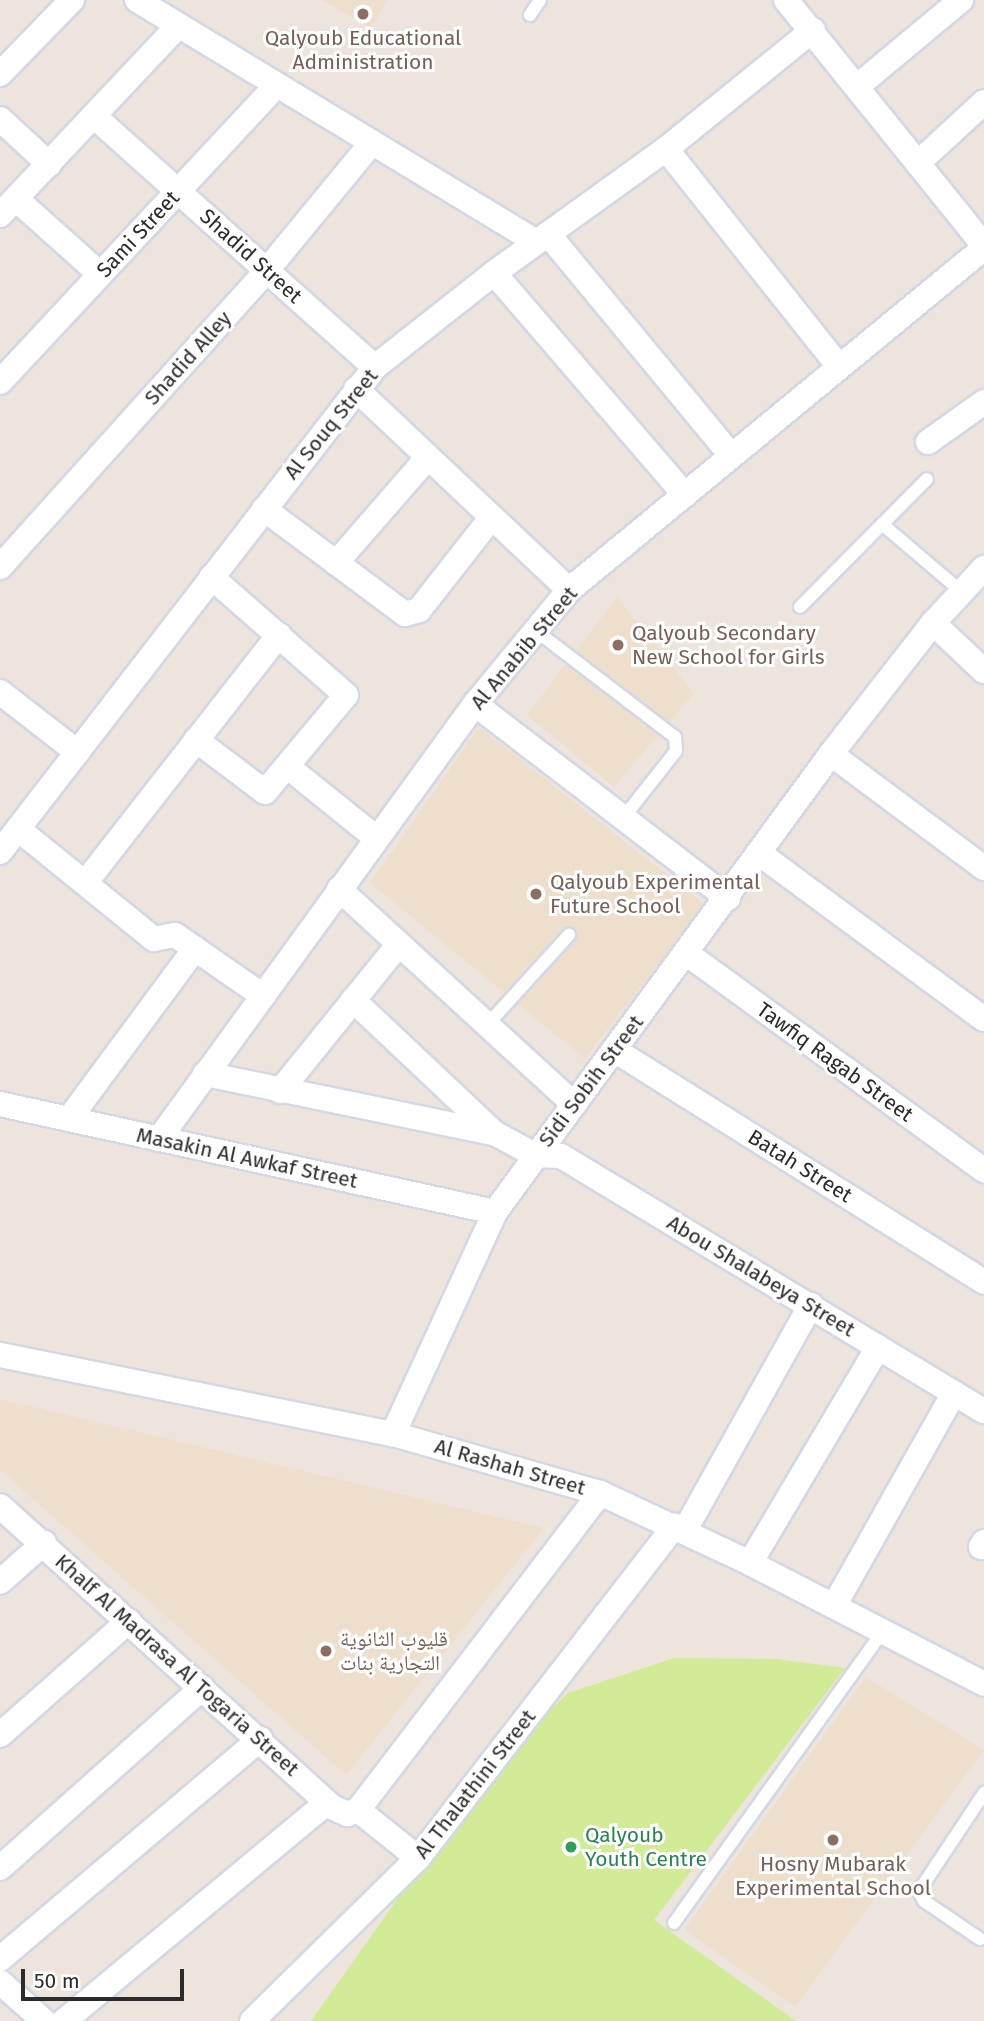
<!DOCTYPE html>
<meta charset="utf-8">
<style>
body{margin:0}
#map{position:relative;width:984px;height:2021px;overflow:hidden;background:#ede4dd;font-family:"Fira Sans","Noto Naskh Arabic",sans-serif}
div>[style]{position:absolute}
.education>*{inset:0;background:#eedfcd}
.pitch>*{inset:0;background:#d2eb96}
.roads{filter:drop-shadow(2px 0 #d3d8e4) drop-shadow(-2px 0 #d3d8e4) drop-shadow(0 2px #d3d8e4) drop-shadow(0 -2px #d3d8e4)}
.service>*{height:12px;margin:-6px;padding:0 6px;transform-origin:6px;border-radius:6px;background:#fff}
.minor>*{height:24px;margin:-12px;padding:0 12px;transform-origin:12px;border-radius:12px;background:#fff}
.dots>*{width:19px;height:19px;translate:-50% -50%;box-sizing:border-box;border:4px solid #fff;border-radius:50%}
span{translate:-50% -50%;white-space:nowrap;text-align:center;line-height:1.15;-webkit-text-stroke:6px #fff;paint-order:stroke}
.education-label{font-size:21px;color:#785e54}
.left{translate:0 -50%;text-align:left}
.street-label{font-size:21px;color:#2b2b2b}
.leisure-label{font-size:21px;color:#27864d}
.scale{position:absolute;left:21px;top:1969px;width:163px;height:32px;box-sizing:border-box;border:4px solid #2b2b2b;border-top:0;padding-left:9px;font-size:21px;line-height:24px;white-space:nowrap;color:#2b2b2b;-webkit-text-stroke:5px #fff;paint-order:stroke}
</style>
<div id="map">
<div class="education">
<div style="clip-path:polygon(321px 0,388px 0,371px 28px)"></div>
<div style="clip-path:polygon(617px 597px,694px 693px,614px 787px,527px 715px)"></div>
<div style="clip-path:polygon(479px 727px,704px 904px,585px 1059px,370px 883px)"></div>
<div style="clip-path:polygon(0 1399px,544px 1528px,346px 1775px,0 1470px)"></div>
<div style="clip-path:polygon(866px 1677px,984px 1750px,795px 2007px,684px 1930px)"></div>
</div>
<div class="pitch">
<div style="clip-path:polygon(674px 1658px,776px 1659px,845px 1668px,654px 1920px,796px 2021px,311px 2021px,486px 1774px,568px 1693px)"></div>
</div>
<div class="roads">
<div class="service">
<div style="left:530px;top:15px;width:18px;rotate:-56deg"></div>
<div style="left:882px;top:524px;width:105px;rotate:40.4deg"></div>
<div style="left:800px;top:607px;width:180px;rotate:-45.2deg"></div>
<div style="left:535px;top:630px;width:176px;rotate:37.4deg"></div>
<div style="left:675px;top:737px;width:14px;rotate:86deg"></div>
<div style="left:676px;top:751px;width:85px;rotate:128.3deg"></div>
<div style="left:487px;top:1025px;width:122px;rotate:-47.7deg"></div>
<div style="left:674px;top:1923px;width:359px;rotate:-54.4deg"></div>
<div style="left:980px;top:1939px;width:68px;rotate:-145.8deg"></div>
<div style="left:924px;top:1901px;width:11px;rotate:-117deg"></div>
<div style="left:919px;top:1891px;width:118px;rotate:-56.4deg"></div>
</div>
<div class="minor">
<div style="left:137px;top:0;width:467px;rotate:31.2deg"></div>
<div style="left:786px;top:0;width:315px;rotate:51.1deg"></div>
<div style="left:0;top:74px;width:103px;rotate:-45.8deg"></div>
<div style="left:859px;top:85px;width:133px;rotate:-39.8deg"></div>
<div style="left:95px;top:117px;width:375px;rotate:41.8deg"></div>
<div style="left:0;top:119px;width:67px;rotate:42.6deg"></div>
<div style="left:666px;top:149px;width:276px;rotate:51.5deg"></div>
<div style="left:919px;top:162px;width:88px;rotate:-42.7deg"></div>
<div style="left:16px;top:199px;width:113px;rotate:41.8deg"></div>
<div style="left:0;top:215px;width:260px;rotate:-46.7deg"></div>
<div style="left:548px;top:234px;width:287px;rotate:50.4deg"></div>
<div style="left:494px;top:273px;width:293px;rotate:49.3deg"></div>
<div style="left:0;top:382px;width:405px;rotate:-47deg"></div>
<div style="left:356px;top:389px;width:293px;rotate:43.3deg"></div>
<div style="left:928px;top:442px;width:69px;rotate:-35.5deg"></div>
<div style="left:264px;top:509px;width:176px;rotate:36.7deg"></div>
<div style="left:405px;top:614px;width:15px;rotate:-16deg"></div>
<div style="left:419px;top:610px;width:118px;rotate:-51.9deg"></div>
<div style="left:336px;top:563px;width:140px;rotate:-49deg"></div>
<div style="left:0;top:567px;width:399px;rotate:-48deg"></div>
<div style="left:267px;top:270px;width:163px;rotate:-50.5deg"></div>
<div style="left:933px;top:623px;width:70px;rotate:43.3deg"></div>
<div style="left:0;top:692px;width:98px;rotate:37.9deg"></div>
<div style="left:475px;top:704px;width:319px;rotate:37.5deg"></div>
<div style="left:196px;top:740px;width:86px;rotate:37deg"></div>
<div style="left:265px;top:792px;width:126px;rotate:-50.1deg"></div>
<div style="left:346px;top:695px;width:179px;rotate:-138.8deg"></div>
<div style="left:831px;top:754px;width:191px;rotate:36.7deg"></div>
<div style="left:288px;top:767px;width:113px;rotate:38.9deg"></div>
<div style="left:18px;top:829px;width:175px;rotate:39deg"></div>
<div style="left:154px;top:939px;width:21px;rotate:-11deg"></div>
<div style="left:175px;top:935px;width:107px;rotate:34.7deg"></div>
<div style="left:0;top:852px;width:613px;rotate:-52.29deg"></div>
<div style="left:375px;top:367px;width:152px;rotate:-38.3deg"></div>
<div style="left:494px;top:273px;width:212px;rotate:-35.8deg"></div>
<div style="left:666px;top:149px;width:189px;rotate:-39deg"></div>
<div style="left:760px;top:854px;width:278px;rotate:36.4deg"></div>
<div style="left:85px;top:883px;width:315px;rotate:-52deg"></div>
<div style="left:339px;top:889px;width:319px;rotate:42.5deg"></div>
<div style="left:686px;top:953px;width:369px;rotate:36.1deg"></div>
<div style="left:353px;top:1000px;width:194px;rotate:43.3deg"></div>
<div style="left:494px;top:1133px;width:47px;rotate:28.2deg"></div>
<div style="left:535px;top:1155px;width:26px;rotate:2deg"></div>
<div style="left:561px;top:1156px;width:494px;rotate:31.1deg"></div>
<div style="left:616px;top:1051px;width:434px;rotate:32.1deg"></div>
<div style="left:205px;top:1074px;width:294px;rotate:11.6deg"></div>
<div style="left:280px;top:1091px;width:189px;rotate:-51deg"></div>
<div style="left:0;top:1104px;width:507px;rotate:12.31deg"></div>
<div style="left:69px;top:1119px;width:212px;rotate:-53.5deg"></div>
<div style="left:159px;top:1139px;width:538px;rotate:-54deg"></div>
<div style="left:475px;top:704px;width:148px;rotate:-50.5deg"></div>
<div style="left:569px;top:590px;width:538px;rotate:-39.49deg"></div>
<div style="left:0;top:1355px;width:401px;rotate:11.4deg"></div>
<div style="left:393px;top:1434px;width:215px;rotate:15.9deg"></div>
<div style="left:600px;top:1493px;width:166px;rotate:25deg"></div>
<div style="left:750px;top:1563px;width:263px;rotate:27.3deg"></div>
<div style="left:393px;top:1434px;width:244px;rotate:-65.3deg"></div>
<div style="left:495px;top:1212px;width:568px;rotate:-53.74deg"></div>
<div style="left:831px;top:754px;width:166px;rotate:-52.1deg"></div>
<div style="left:933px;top:623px;width:75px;rotate:-47.2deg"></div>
<div style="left:0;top:1506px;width:448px;rotate:42.2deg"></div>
<div style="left:332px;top:1807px;width:17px;rotate:25deg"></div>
<div style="left:347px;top:1814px;width:12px;rotate:-20deg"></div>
<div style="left:685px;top:1530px;width:258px;rotate:-60.8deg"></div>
<div style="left:981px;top:1547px;width:6px;rotate:-59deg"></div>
<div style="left:750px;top:1563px;width:251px;rotate:-59.3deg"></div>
<div style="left:0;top:1582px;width:59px;rotate:-41.6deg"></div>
<div style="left:834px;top:1606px;width:244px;rotate:-60.6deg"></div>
<div style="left:0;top:1735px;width:172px;rotate:-41.5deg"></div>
<div style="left:358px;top:1810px;width:399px;rotate:-52.6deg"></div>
<div style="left:358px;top:1810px;width:77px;rotate:38.7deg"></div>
<div style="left:0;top:1868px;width:271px;rotate:-41.7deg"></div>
<div style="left:0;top:1959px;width:341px;rotate:-40.2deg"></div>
<div style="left:0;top:1982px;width:59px;rotate:41.6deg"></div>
<div style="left:64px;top:2021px;width:342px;rotate:-39.7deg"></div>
<div style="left:252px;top:2021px;width:233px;rotate:-44.5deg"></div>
<div style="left:418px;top:1858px;width:420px;rotate:-52.3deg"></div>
</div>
</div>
<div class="dots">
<div style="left:363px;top:14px;background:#8d6e63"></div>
<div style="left:618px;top:645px;background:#8d6e63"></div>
<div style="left:536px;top:894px;background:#8d6e63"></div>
<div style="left:326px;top:1651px;background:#8d6e63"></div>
<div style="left:833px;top:1840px;background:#8d6e63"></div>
<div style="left:571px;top:1847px;background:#2e9e5b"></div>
</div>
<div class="education-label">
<span style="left:363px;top:50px">Qalyoub Educational<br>Administration</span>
<span class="left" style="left:632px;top:645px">Qalyoub Secondary<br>New School for Girls</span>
<span class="left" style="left:550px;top:894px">Qalyoub Experimental<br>Future School</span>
<span class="left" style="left:340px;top:1651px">قليوب الثانوية<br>التجارية بنات</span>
<span style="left:833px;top:1876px">Hosny Mubarak<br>Experimental School</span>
</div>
<div class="street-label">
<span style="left:138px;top:234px;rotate:-47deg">Sami Street</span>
<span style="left:251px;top:256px;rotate:42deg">Shadid Street</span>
<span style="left:188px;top:358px;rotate:-48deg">Shadid Alley</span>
<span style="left:331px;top:424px;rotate:-51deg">Al Souq Street</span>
<span style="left:524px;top:648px;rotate:-50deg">Al Anabib Street</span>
<span style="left:835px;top:1062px;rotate:36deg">Tawfiq Ragab Street</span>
<span style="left:591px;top:1081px;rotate:-53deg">Sidi Sobih Street</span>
<span style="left:247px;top:1158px;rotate:12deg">Masakin Al Awkaf Street</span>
<span style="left:800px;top:1166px;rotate:32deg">Batah Street</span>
<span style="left:761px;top:1276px;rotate:31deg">Abou Shalabeya Street</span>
<span style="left:510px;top:1467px;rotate:16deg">Al Rashah Street</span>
<span style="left:177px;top:1665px;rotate:42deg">Khalf Al Madrasa Al Togaria Street</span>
<span style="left:475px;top:1784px;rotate:-52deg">Al Thalathini Street</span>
</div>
<div class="leisure-label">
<span class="left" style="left:585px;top:1847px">Qalyoub<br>Youth Centre</span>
</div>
<div class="scale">50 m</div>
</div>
